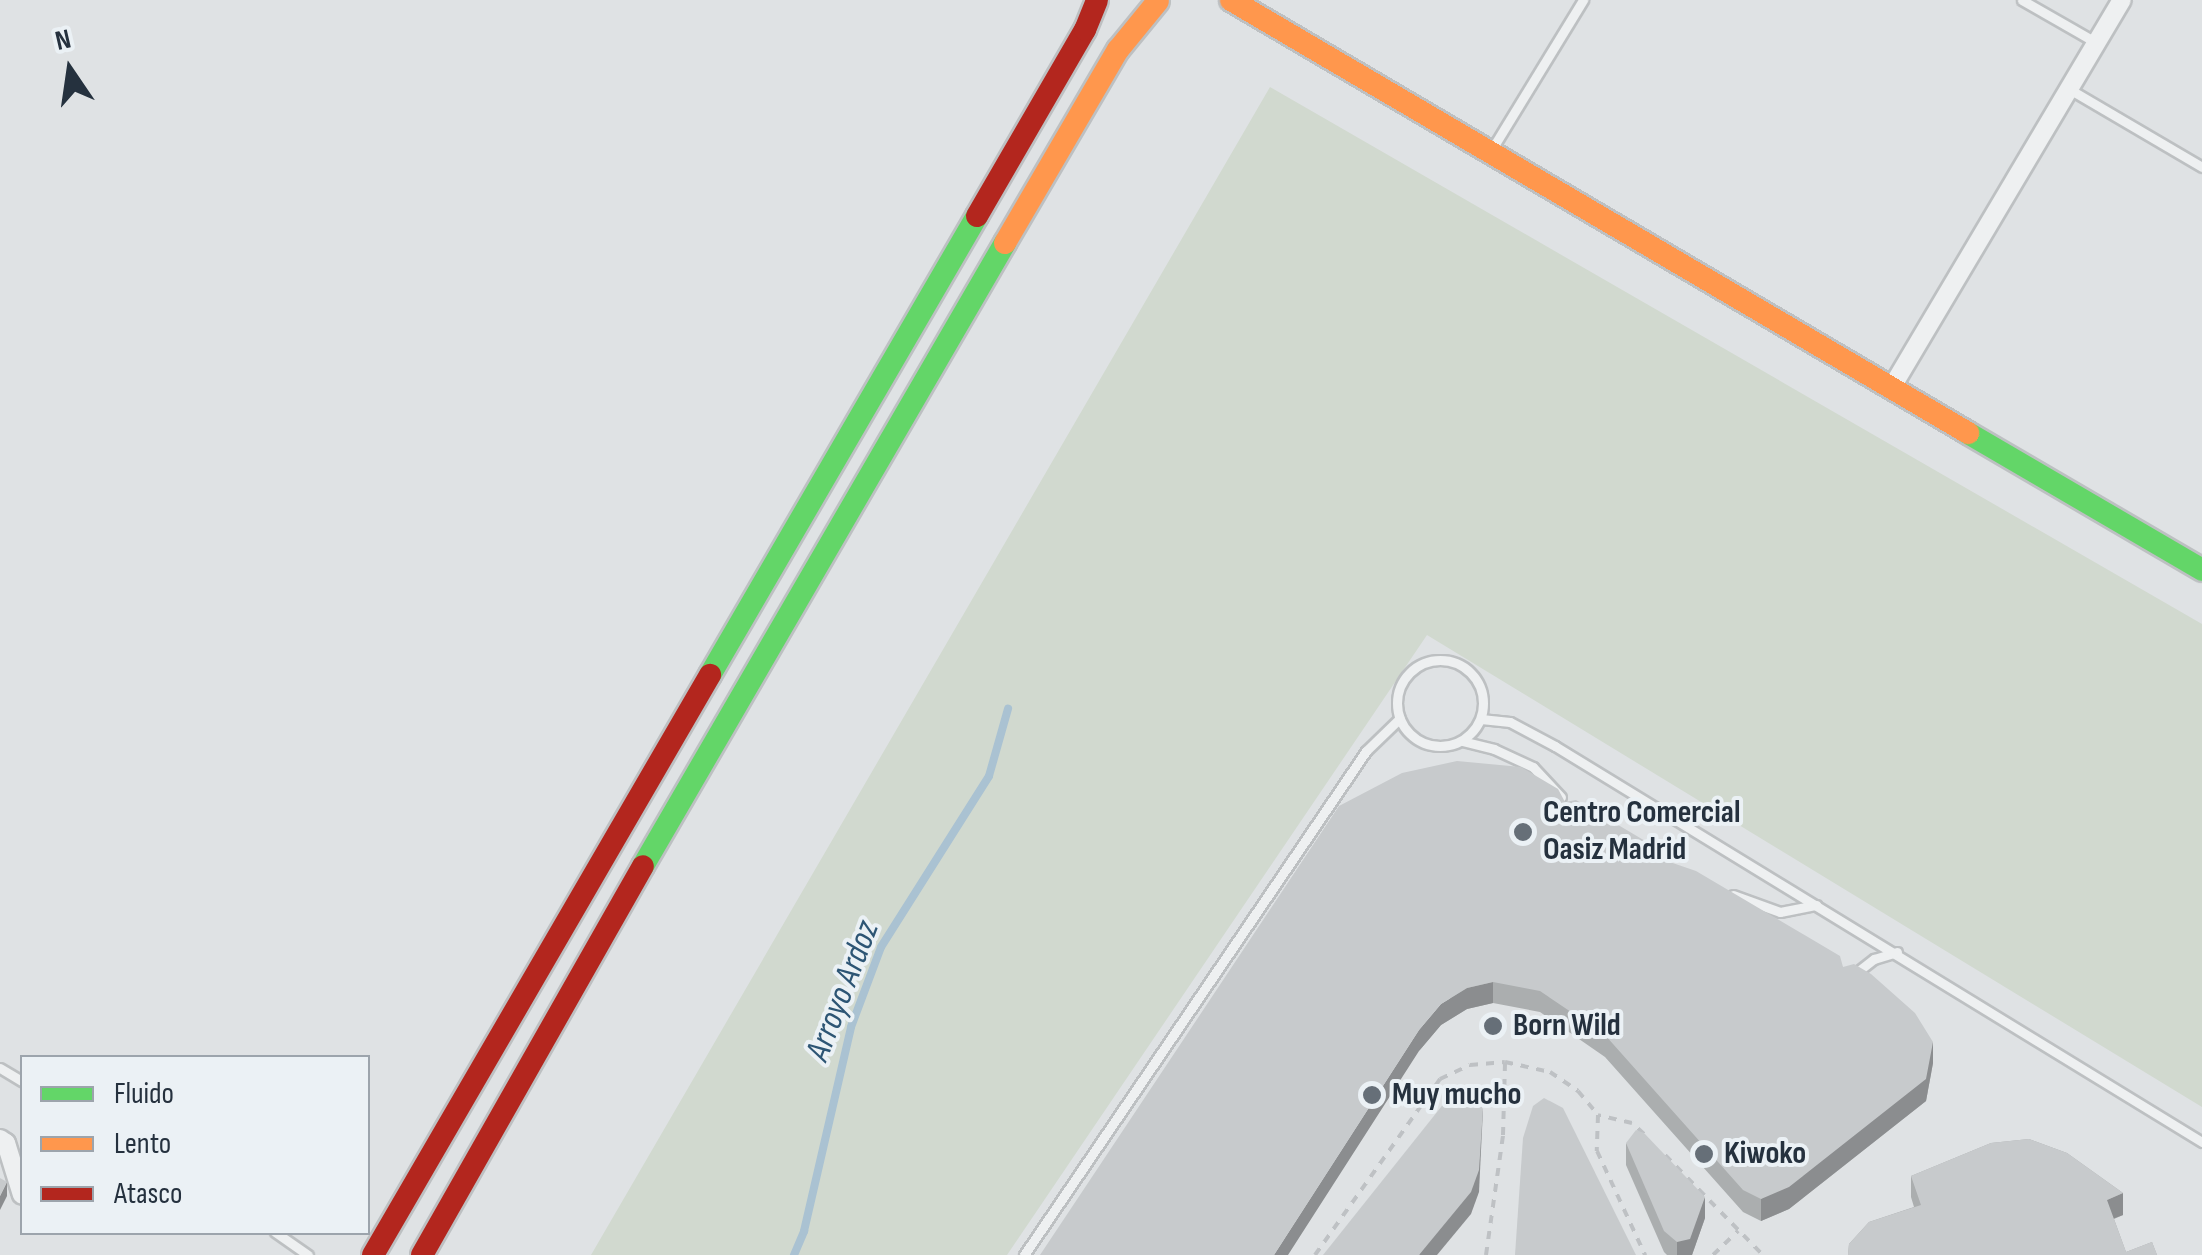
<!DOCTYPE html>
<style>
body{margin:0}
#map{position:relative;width:2202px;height:1255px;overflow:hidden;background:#dfe2e4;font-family:"Sofia Sans Condensed",sans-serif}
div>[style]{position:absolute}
.green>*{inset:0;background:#d1d9cf}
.stream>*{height:8px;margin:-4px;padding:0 4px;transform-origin:4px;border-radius:4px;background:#aac2d2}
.path>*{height:4px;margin-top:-2px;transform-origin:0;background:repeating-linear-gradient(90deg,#bec1c4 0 8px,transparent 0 16px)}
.roads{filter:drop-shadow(2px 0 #bdc0c2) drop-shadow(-2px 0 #bdc0c2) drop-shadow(0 2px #bdc0c2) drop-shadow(0 -2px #bdc0c2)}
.lane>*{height:9px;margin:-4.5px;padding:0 4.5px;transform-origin:4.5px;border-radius:4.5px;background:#eef0f1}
.lane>.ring{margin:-4.5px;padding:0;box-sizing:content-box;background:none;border:9px solid #eef0f1;border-radius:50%}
.street>*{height:18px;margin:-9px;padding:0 9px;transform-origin:9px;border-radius:9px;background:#eef0f1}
.fast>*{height:22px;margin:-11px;padding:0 11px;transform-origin:11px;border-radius:11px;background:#63d668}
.slow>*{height:22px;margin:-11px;padding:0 11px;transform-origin:11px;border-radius:11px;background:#ff974d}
.jam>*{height:22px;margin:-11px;padding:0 11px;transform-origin:11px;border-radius:11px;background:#b3261e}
.wall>*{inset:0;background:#abaeaf}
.shaded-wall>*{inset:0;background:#8b8d8f}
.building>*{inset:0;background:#c7cacc}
.dots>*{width:28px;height:28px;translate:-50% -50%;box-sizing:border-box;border:5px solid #ebf1f5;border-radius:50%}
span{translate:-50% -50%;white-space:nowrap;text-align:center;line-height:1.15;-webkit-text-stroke:8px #ebf1f5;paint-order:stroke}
.poi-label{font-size:32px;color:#25313e;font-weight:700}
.left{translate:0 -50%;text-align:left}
.water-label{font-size:35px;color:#2d5574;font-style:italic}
.legend{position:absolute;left:20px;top:1055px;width:350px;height:180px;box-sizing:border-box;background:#ebf1f5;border:2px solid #9ca4ac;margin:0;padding:12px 18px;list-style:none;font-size:30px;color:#25313e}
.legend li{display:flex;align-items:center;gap:20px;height:50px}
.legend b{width:50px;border:2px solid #9ca4ac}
.north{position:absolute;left:20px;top:20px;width:100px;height:100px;-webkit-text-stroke:8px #ebf1f5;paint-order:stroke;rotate:347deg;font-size:28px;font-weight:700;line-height:40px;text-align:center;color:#25313e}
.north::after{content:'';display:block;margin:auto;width:35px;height:45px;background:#25313e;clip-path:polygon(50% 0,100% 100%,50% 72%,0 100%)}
</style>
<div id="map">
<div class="green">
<div style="clip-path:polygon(1270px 87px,2202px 624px,2202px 1107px,1427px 635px,1007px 1255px,591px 1255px)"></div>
</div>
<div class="stream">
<div style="left:794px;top:1255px;width:26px;rotate:-67deg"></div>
<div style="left:804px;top:1231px;width:209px;rotate:-77deg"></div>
<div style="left:851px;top:1027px;width:85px;rotate:-69.4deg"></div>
<div style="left:881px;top:947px;width:202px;rotate:-57.7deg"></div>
<div style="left:989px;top:776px;width:70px;rotate:-74.2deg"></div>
</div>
<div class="path">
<div style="left:1644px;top:1134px;width:16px;rotate:-137deg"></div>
<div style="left:1632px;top:1123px;width:35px;rotate:-167deg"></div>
<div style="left:1598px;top:1115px;width:36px;rotate:92deg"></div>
<div style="left:1597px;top:1151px;width:115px;rotate:65.2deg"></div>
<div style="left:1665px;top:1155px;width:140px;rotate:45.6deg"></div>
<div style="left:1315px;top:1255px;width:216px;rotate:-54.6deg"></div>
<div style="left:1440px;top:1079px;width:33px;rotate:-25deg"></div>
<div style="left:1470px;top:1065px;width:35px;rotate:-5deg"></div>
<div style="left:1505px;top:1062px;width:46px;rotate:12.5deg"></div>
<div style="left:1550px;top:1072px;width:34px;rotate:34deg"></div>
<div style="left:1578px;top:1091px;width:31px;rotate:50deg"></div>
<div style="left:1486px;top:1255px;width:121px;rotate:-81.9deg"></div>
<div style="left:1503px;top:1135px;width:73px;rotate:-88.4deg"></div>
<div style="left:1713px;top:1255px;width:35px;rotate:-44deg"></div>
</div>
<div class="roads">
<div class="lane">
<div style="left:2022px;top:0;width:86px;rotate:29.8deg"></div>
<div style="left:2069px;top:89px;width:154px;rotate:30.4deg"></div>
<div style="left:1492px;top:149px;width:175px;rotate:-58.6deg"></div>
<div class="ring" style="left:1397px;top:660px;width:77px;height:77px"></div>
<div style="left:1481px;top:719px;width:29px;rotate:6deg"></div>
<div style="left:1510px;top:722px;width:51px;rotate:28.1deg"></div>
<div style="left:1555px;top:746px;width:759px;rotate:31.47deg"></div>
<div style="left:1462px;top:741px;width:33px;rotate:14deg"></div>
<div style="left:1494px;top:749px;width:43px;rotate:24.8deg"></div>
<div style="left:1533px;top:767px;width:41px;rotate:47deg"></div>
<div style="left:1733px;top:895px;width:50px;rotate:19.9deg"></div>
<div style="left:1780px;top:912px;width:37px;rotate:-11deg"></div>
<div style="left:1852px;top:976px;width:28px;rotate:-38deg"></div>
<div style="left:1874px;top:959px;width:24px;rotate:-17deg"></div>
<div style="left:0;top:1068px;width:26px;rotate:31deg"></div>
<div style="left:275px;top:1232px;width:40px;rotate:34.9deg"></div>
<div style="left:1024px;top:1255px;width:609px;rotate:-55.84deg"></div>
<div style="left:1366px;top:751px;width:47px;rotate:-44.1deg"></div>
</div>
<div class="street">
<div style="left:1892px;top:387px;width:450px;rotate:-59.3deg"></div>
<div style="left:0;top:1139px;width:7px;rotate:34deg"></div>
<div style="left:6px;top:1143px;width:54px;rotate:72.9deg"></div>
</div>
<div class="fast">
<div style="left:1968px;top:433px;width:271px;rotate:30.3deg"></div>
<div style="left:710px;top:675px;width:531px;rotate:-59.81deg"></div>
<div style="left:643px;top:866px;width:721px;rotate:-59.84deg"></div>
</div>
<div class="slow">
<div style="left:1231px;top:0;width:855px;rotate:30.43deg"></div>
<div style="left:1005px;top:243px;width:224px;rotate:-59.7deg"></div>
<div style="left:1118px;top:50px;width:63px;rotate:-50.8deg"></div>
</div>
<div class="jam">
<div style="left:977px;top:216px;width:215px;rotate:-59.9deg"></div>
<div style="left:1085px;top:30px;width:32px;rotate:-68deg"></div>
<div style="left:373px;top:1255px;width:671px;rotate:-59.84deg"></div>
<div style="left:422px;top:1255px;width:447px;rotate:-60.4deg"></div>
</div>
</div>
<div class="wall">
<div style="clip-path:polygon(1565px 802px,1843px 967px,1933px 1063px,1926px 1101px,1789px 1209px,1761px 1221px,1743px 1212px,1605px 1057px,1540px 1012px,1493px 1003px,1467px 1009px,1441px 1025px,1419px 1051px)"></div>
<div style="clip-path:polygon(2029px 1139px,2067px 1153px,2123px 1193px,2123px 1215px,2114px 1219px,2126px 1252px,2152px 1242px,2157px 1255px,1848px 1255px,1849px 1244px,1869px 1222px,1914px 1207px,1911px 1197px,1911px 1176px,1991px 1143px)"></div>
<div style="clip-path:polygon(1626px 1143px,1705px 1218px,1692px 1255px,1667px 1255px,1664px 1252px,1626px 1165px)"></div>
</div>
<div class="shaded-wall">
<div style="clip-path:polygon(1493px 982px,1493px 1003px,1467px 1009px,1441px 1025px,1419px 1051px,1288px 1255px,1274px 1255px,1419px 1030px,1441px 1004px,1467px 988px)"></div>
<div style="clip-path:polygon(1933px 1042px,1933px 1063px,1926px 1101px,1789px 1209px,1761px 1221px,1761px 1199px)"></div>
<div style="clip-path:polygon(1483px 1109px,1479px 1192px,1471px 1214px,1437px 1255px,1419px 1255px)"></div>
<div style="clip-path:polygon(7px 1182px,7px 1196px,0 1210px,0 1196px)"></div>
<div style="clip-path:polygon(2123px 1193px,2123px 1215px,2107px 1221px,2107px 1200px)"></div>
<div style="clip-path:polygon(1705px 1197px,1705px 1218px,1692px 1255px,1677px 1255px,1677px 1242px)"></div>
</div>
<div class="building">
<div style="clip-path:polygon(1457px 761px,1521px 767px,1558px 789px,1565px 802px,1576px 800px,1657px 848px,1661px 859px,1696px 871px,1840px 956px,1843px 967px,1854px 964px,1871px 974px,1915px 1013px,1933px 1042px,1926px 1079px,1789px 1187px,1761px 1199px,1743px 1190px,1605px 1035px,1540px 991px,1493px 982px,1467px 988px,1441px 1004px,1419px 1030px,1274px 1255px,1040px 1255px,1339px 806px,1402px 773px)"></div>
<div style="clip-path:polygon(1462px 1094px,1476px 1098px,1483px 1109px,1479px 1170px,1471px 1192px,1419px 1255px,1323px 1255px,1449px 1097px)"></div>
<div style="clip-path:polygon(1544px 1098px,1563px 1108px,1636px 1255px,1515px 1255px,1523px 1138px,1533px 1106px)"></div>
<div style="clip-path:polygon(1636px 1130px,1644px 1133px,1705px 1197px,1690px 1239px,1677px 1242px,1664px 1231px,1626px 1143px)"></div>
<div style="clip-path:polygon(2029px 1139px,2067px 1153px,2123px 1193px,2107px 1200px,2126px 1252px,2152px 1242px,2157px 1255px,1848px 1255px,1849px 1244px,1869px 1222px,1921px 1205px,1911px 1176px,1991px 1143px)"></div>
<div style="clip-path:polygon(0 1178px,7px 1182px,0 1196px)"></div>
</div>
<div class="dots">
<div style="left:1523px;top:832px;background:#666f78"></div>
<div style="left:1493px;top:1026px;background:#666f78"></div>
<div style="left:1372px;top:1095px;background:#666f78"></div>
<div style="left:1704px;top:1154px;background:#666f78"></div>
</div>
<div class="poi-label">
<span class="left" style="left:1543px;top:832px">Centro Comercial<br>Oasiz Madrid</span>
<span class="left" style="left:1513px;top:1026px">Born Wild</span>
<span class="left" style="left:1392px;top:1095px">Muy mucho</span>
<span class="left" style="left:1724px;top:1154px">Kiwoko</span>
</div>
<div class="water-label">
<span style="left:843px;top:991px;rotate:-69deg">Arroyo Ardoz</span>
</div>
<ul class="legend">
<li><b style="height:12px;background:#63d668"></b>Fluido</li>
<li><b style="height:12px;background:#ff974d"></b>Lento</li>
<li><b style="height:12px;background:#b3261e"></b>Atasco</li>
</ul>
<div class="north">N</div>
</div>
